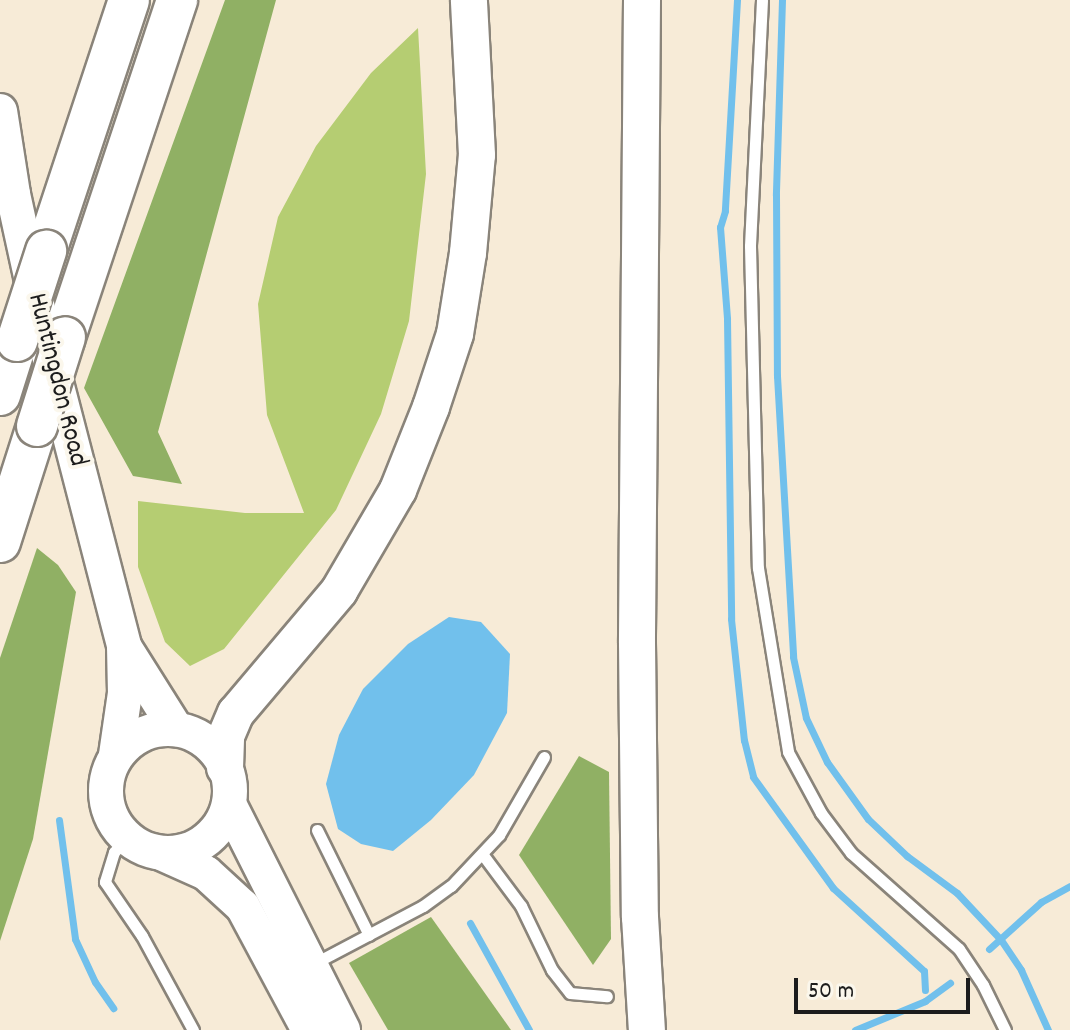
<!DOCTYPE html>
<style>
body{margin:0}
#map{position:relative;width:1070px;height:1030px;overflow:hidden;background:#f7ebd7;font-family:Dekko,sans-serif}
div>[style]{position:absolute}
.green>*{inset:0;background:#b5cd72}
.forest>*{inset:0;background:#90b064}
.water>*{inset:0;background:#71c0ec}
.stream>*{height:7px;margin:-3.5px;padding:0 3.5px;transform-origin:3.5px;border-radius:3.5px;background:#71c0ec}
.roads{filter:drop-shadow(2px 0 #8a847a) drop-shadow(-2px 0 #8a847a) drop-shadow(0 2px #8a847a) drop-shadow(0 -2px #8a847a)}
.service>*{height:11px;margin:-5.5px;padding:0 5.5px;transform-origin:5.5px;border-radius:5.5px;background:#fff}
.primary>*{height:34px;margin:-17px;padding:0 17px;transform-origin:17px;border-radius:17px;background:#fff}
.primary>.ring{margin:-17px;padding:0;box-sizing:content-box;background:none;border:34px solid #fff;border-radius:50%}
.trunk>*{height:36px;margin:-18px;padding:0 18px;transform-origin:18px;border-radius:18px;background:#fff}
.motorway>*{height:40px;margin:-20px;padding:0 20px;transform-origin:20px;border-radius:20px;background:#fff}
.bridges{filter:drop-shadow(2px 0 #8a847a) drop-shadow(-2px 0 #8a847a) drop-shadow(0 2px #8a847a) drop-shadow(0 -2px #8a847a)}
.motorway-bridge>*{height:40px;margin:-20px;padding:0 20px;transform-origin:20px;border-radius:20px;background:#fff}
span{translate:-50% -50%;white-space:nowrap;text-align:center;line-height:1.15;-webkit-text-stroke:8px #fbf7ec;paint-order:stroke}
.street-label{font-size:28px;color:#1c1c1c}
.scale{position:absolute;left:794px;top:978px;width:176px;height:36px;box-sizing:border-box;border:4px solid #1c1c1c;border-top:0;padding-left:10px;font-size:24px;line-height:28px;white-space:nowrap;color:#1c1c1c;-webkit-text-stroke:6px #fbf7ec;paint-order:stroke}
</style>
<div id="map">
<div class="green">
<div style="clip-path:polygon(418px 28px,426px 174px,409px 321px,381px 414px,336px 510px,224px 649px,190px 666px,165px 642px,138px 567px,138px 501px,245px 513px,304px 513px,267px 415px,258px 304px,278px 217px,316px 146px,371px 73px)"></div>
</div>
<div class="forest">
<div style="clip-path:polygon(225px 0,276px 0,158px 432px,182px 484px,133px 476px,84px 388px)"></div>
<div style="clip-path:polygon(37px 548px,58px 565px,76px 592px,33px 839px,0 941px,0 658px)"></div>
<div style="clip-path:polygon(579px 756px,609px 772px,611px 939px,593px 965px,519px 855px)"></div>
<div style="clip-path:polygon(431px 917px,511px 1030px,388px 1030px,349px 963px)"></div>
</div>
<div class="water">
<div style="clip-path:polygon(449px 617px,481px 622px,510px 654px,507px 713px,474px 775px,431px 820px,393px 851px,361px 844px,338px 829px,326px 784px,339px 735px,363px 689px,408px 644px)"></div>
</div>
<div class="stream">
<div style="left:737px;top:0;width:211px;rotate:93.3deg"></div>
<div style="left:725px;top:211px;width:17px;rotate:107deg"></div>
<div style="left:720px;top:227px;width:92px;rotate:85.6deg"></div>
<div style="left:727px;top:319px;width:300px;rotate:89.2deg"></div>
<div style="left:731px;top:619px;width:122px;rotate:83.9deg"></div>
<div style="left:744px;top:740px;width:38px;rotate:76deg"></div>
<div style="left:753px;top:777px;width:137px;rotate:54.2deg"></div>
<div style="left:833px;top:888px;width:123px;rotate:42.4deg"></div>
<div style="left:924px;top:971px;width:19px;rotate:87deg"></div>
<div style="left:782px;top:0;width:195px;rotate:91.8deg"></div>
<div style="left:776px;top:195px;width:181px;rotate:89.7deg"></div>
<div style="left:777px;top:376px;width:281px;rotate:86.7deg"></div>
<div style="left:793px;top:657px;width:62px;rotate:78deg"></div>
<div style="left:806px;top:718px;width:49px;rotate:64.5deg"></div>
<div style="left:827px;top:762px;width:70px;rotate:54.3deg"></div>
<div style="left:868px;top:819px;width:54px;rotate:43.5deg"></div>
<div style="left:907px;top:856px;width:62px;rotate:36.5deg"></div>
<div style="left:957px;top:893px;width:64px;rotate:46.9deg"></div>
<div style="left:1001px;top:940px;width:36px;rotate:56deg"></div>
<div style="left:1021px;top:970px;width:66px;rotate:65.8deg"></div>
<div style="left:59px;top:820px;width:120px;rotate:82.3deg"></div>
<div style="left:75px;top:939px;width:47px;rotate:65.1deg"></div>
<div style="left:95px;top:982px;width:32px;rotate:55deg"></div>
<div style="left:470px;top:923px;width:122px;rotate:61.1deg"></div>
<div style="left:989px;top:949px;width:70px;rotate:-42.1deg"></div>
<div style="left:1041px;top:902px;width:33px;rotate:-29deg"></div>
<div style="left:855px;top:1030px;width:76px;rotate:-22.5deg"></div>
<div style="left:925px;top:1001px;width:31px;rotate:-36deg"></div>
</div>
<div class="roads">
<div class="service">
<div style="left:762px;top:0;width:246px;rotate:92.8deg"></div>
<div style="left:750px;top:246px;width:322px;rotate:88.6deg"></div>
<div style="left:758px;top:568px;width:186px;rotate:80.7deg"></div>
<div style="left:788px;top:752px;width:69px;rotate:61.6deg"></div>
<div style="left:821px;top:813px;width:50px;rotate:53.1deg"></div>
<div style="left:851px;top:853px;width:144px;rotate:41.6deg"></div>
<div style="left:959px;top:949px;width:43px;rotate:56.3deg"></div>
<div style="left:983px;top:985px;width:50px;rotate:63.9deg"></div>
<div style="left:317px;top:830px;width:117px;rotate:63.7deg"></div>
<div style="left:127px;top:838px;width:19px;rotate:133deg"></div>
<div style="left:114px;top:852px;width:31px;rotate:107deg"></div>
<div style="left:105px;top:882px;width:65px;rotate:55.6deg"></div>
<div style="left:142px;top:936px;width:107px;rotate:61.5deg"></div>
<div style="left:483px;top:855px;width:64px;rotate:53.3deg"></div>
<div style="left:521px;top:906px;width:71px;rotate:64.2deg"></div>
<div style="left:552px;top:970px;width:29px;rotate:52deg"></div>
<div style="left:570px;top:993px;width:37px;rotate:5deg"></div>
<div style="left:313px;top:964px;width:124px;rotate:-27.8deg"></div>
<div style="left:423px;top:906px;width:34px;rotate:-36deg"></div>
<div style="left:451px;top:886px;width:70px;rotate:-46.7deg"></div>
<div style="left:499px;top:835px;width:90px;rotate:-60deg"></div>
</div>
<div class="primary">
<div style="left:0;top:111px;width:84px;rotate:81.1deg"></div>
<div style="left:13px;top:194px;width:145px;rotate:77.7deg"></div>
<div style="left:44px;top:336px;width:320px;rotate:75.5deg"></div>
<div style="left:124px;top:646px;width:47px;rotate:88.8deg"></div>
<div style="left:125px;top:693px;width:63px;rotate:98.3deg"></div>
<div style="left:125px;top:648px;width:96px;rotate:57.8deg"></div>
<div class="ring" style="left:106px;top:729px;width:90px;height:90px"></div>
<div style="left:229px;top:804px;width:253px;rotate:63.2deg"></div>
<div style="left:161px;top:853px;width:49px;rotate:24deg"></div>
<div style="left:206px;top:873px;width:50px;rotate:42.6deg"></div>
<div style="left:243px;top:907px;width:140px;rotate:61.8deg"></div>
</div>
<div class="trunk">
<div style="left:642px;top:0;width:643px;rotate:90.45deg"></div>
<div style="left:637px;top:643px;width:274px;rotate:89.4deg"></div>
<div style="left:640px;top:917px;width:113px;rotate:86.5deg"></div>
<div style="left:225px;top:768px;width:32px;rotate:-88deg"></div>
<div style="left:226px;top:736px;width:25px;rotate:-67deg"></div>
<div style="left:236px;top:713px;width:160px;rotate:-49.8deg"></div>
<div style="left:339px;top:591px;width:117px;rotate:-59.7deg"></div>
<div style="left:398px;top:490px;width:89px;rotate:-68.3deg"></div>
<div style="left:431px;top:407px;width:77px;rotate:-71.8deg"></div>
<div style="left:455px;top:334px;width:82px;rotate:-80.9deg"></div>
<div style="left:468px;top:253px;width:98px;rotate:-84.8deg"></div>
<div style="left:477px;top:155px;width:155px;rotate:-93deg"></div>
</div>
<div class="motorway">
<div style="left:46px;top:251px;width:264px;rotate:-71.7deg"></div>
<div style="left:65px;top:337px;width:355px;rotate:-71.6deg"></div>
<div style="left:0;top:395px;width:57px;rotate:-72.5deg"></div>
<div style="left:0;top:542px;width:122px;rotate:-72.3deg"></div>
</div>
</div>
<div class="bridges">
<div class="motorway-bridge">
<div style="left:17px;top:341px;width:95px;rotate:-72.1deg"></div>
<div style="left:37px;top:426px;width:93px;rotate:-72.5deg"></div>
</div>
</div>
<div class="street-label">
<span style="left:56px;top:380px;rotate:76deg">Huntingdon Road</span>
</div>
<div class="scale">50 m</div>
</div>
